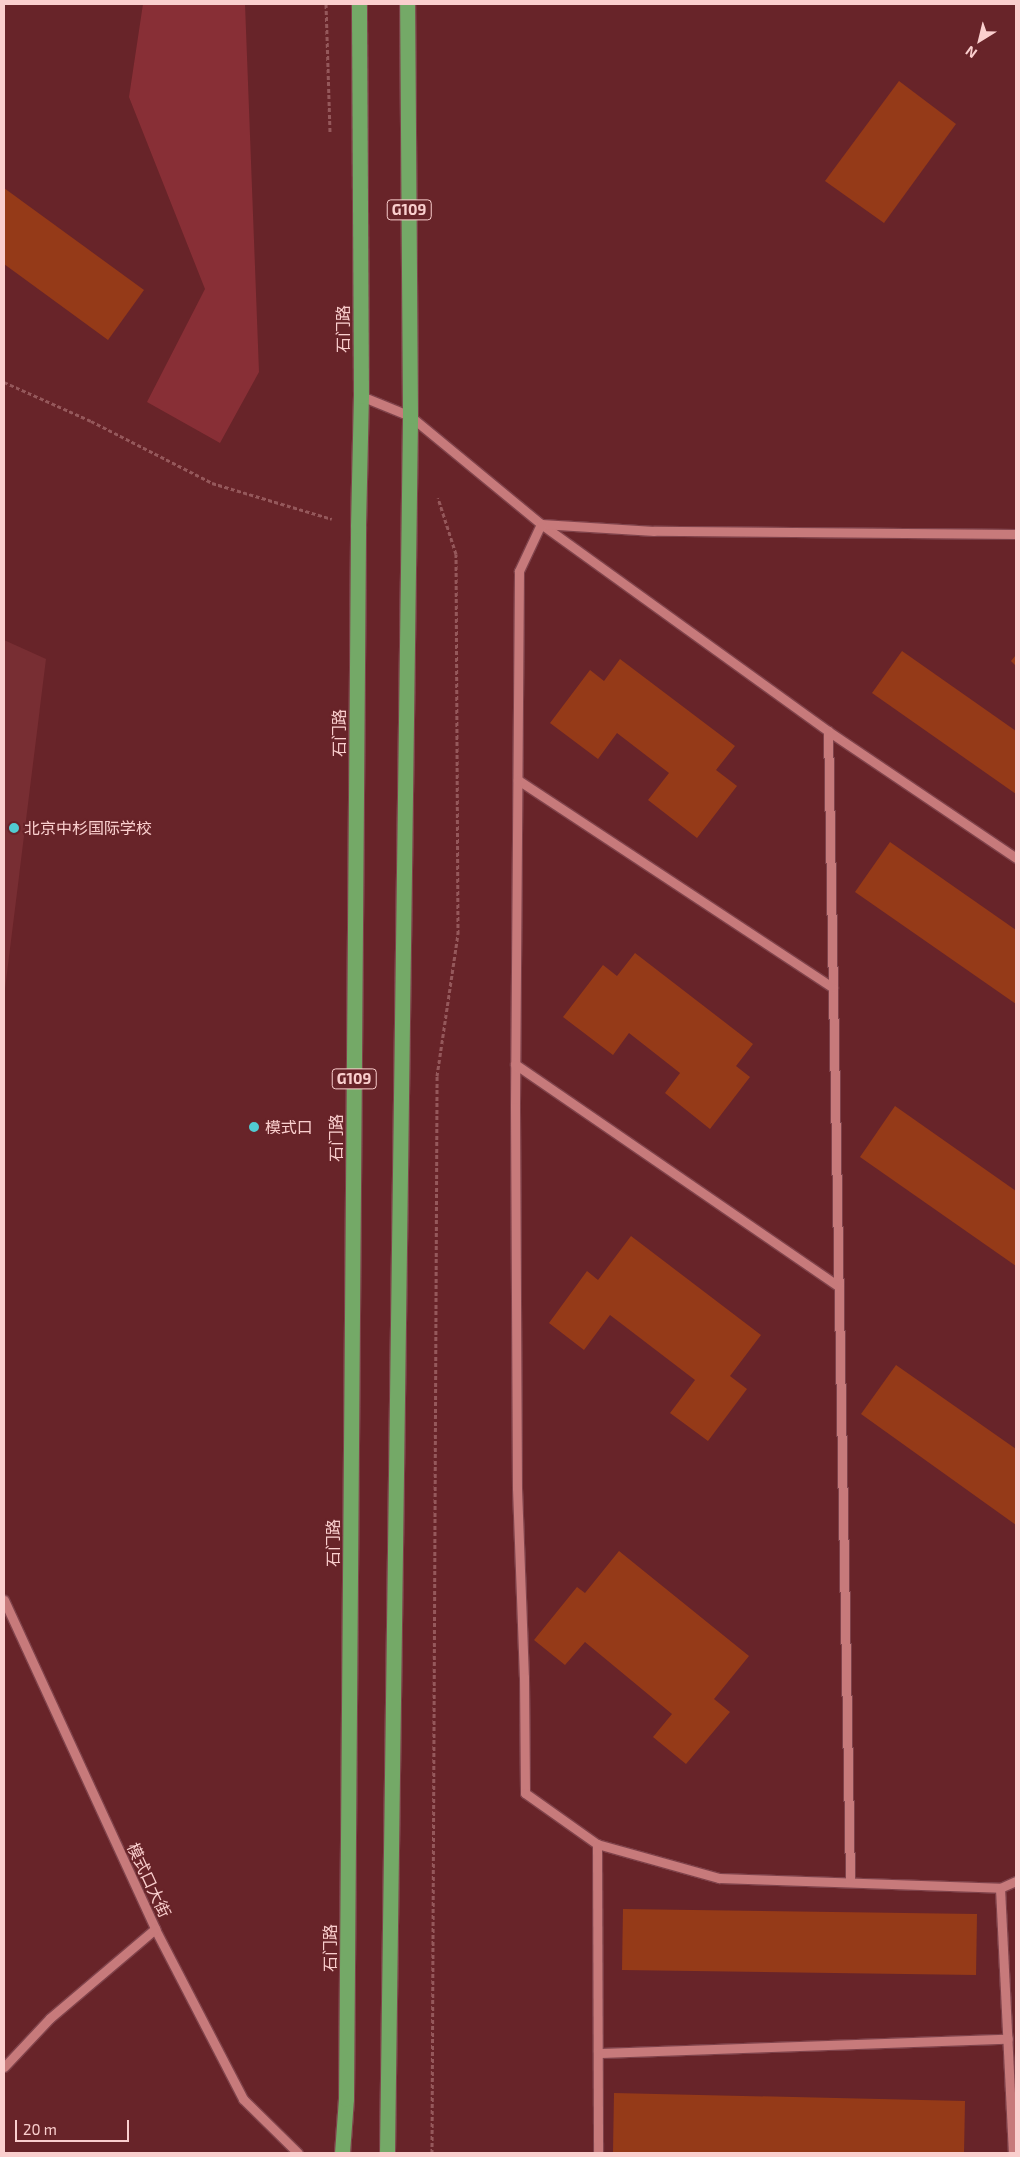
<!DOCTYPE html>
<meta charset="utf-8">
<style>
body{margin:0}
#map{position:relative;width:1020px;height:2157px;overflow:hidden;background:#682429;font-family:"Exo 2","Noto Sans SC",sans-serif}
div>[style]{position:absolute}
.built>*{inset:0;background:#782e33}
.green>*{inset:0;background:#882f36}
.building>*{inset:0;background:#953a18}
.path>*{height:3px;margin-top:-1.5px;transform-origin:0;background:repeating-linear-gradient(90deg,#95585b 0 4px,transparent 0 6.5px)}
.roads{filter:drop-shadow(1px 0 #7f424a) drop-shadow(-1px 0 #7f424a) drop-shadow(0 1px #7f424a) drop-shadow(0 -1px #7f424a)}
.minor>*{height:9px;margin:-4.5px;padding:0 4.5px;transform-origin:4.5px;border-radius:4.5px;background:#c77a7b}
.highway>*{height:15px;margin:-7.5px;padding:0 7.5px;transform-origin:7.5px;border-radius:7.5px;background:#74a967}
.dots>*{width:14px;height:14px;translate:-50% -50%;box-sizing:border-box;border:2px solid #682429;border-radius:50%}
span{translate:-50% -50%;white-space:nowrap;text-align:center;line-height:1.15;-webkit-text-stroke:4px #682429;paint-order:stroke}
.shield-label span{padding:1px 4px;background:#682429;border:1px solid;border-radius:4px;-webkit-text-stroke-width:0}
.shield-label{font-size:15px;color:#facfce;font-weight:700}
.street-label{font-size:16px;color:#facfce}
.poi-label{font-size:16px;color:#facfce}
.left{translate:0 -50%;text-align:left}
.frame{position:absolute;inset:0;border:5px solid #facfce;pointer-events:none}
.north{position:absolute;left:955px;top:15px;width:50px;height:50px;-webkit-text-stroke:4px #682429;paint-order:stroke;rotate:216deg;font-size:14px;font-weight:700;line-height:20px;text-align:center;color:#facfce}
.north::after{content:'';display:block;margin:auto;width:18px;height:22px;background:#facfce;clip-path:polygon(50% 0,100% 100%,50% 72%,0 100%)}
.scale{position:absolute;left:15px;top:2120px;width:114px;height:22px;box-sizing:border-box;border:2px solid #facfce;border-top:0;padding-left:6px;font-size:15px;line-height:18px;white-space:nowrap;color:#facfce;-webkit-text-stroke:4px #682429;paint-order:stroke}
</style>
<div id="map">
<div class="built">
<div style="clip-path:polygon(4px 640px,46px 659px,4px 997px)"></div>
</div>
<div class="green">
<div style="clip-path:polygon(143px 4px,245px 4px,259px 372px,220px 443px,147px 402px,205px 289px,129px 97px)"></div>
</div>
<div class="building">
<div style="clip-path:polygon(899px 81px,956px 124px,884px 223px,825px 181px)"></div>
<div style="clip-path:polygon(4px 188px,144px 290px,108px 340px,4px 264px)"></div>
<div style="clip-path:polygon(902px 651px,1016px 731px,1016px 794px,872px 693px)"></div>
<div style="clip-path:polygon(1016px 655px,1016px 666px,1011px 661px)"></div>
<div style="clip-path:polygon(620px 659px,735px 746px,716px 770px,737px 786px,697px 838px,648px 800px,669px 773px,617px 733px,598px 759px,550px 723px,590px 670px,604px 681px)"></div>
<div style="clip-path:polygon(890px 842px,1016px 930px,1016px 1004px,855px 892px)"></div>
<div style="clip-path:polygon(635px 953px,753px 1044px,736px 1066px,750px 1077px,710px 1129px,665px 1093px,680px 1073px,629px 1033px,613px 1055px,563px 1017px,603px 965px,617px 976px)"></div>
<div style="clip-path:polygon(895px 1106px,1016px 1191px,1016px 1266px,860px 1157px)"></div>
<div style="clip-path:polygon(631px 1236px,761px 1335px,730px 1376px,747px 1389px,708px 1441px,670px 1413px,695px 1380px,610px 1315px,584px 1350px,549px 1323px,587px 1271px,598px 1280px)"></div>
<div style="clip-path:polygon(896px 1365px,1016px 1449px,1016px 1525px,861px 1414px)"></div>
<div style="clip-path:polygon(619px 1551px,749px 1656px,714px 1699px,730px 1712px,686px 1764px,653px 1737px,672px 1714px,585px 1642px,565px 1665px,534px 1640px,577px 1587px,585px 1593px)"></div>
<div style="clip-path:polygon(623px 1909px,977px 1914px,976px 1975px,622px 1970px)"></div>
<div style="clip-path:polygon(614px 2093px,965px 2101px,964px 2153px,613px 2153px)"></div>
</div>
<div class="path">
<div style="left:326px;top:4px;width:129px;rotate:88.2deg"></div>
<div style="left:4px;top:382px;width:95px;rotate:24.1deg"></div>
<div style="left:91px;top:421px;width:136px;rotate:27.1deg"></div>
<div style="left:212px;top:483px;width:125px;rotate:16.7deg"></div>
<div style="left:432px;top:2153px;width:1077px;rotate:-89.73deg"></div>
<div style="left:437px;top:1076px;width:144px;rotate:-81.6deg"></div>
<div style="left:458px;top:934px;width:380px;rotate:-90.3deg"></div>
<div style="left:456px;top:554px;width:59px;rotate:-107.8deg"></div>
</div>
<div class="roads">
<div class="minor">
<div style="left:361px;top:396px;width:53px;rotate:22.2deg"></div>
<div style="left:410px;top:416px;width:170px;rotate:39.5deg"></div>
<div style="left:541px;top:524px;width:354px;rotate:35.8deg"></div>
<div style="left:828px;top:731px;width:227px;rotate:34deg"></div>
<div style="left:1016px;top:534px;width:362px;rotate:-179.5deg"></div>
<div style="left:654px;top:531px;width:113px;rotate:-176.5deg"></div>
<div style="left:541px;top:524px;width:52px;rotate:115.1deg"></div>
<div style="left:519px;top:571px;width:536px;rotate:90.43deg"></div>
<div style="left:515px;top:1107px;width:381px;rotate:89.7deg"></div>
<div style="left:517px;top:1488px;width:189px;rotate:87.9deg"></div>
<div style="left:524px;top:1677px;width:116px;rotate:89.5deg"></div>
<div style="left:525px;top:1793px;width:88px;rotate:35.3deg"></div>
<div style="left:597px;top:1844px;width:127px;rotate:15.6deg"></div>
<div style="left:719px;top:1878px;width:281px;rotate:2deg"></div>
<div style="left:1000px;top:1888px;width:17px;rotate:-24deg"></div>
<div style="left:828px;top:731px;width:1151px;rotate:88.9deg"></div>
<div style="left:518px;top:780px;width:377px;rotate:33.4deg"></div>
<div style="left:515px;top:1064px;width:392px;rotate:34.5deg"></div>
<div style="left:4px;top:1600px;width:362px;rotate:65.3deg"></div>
<div style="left:155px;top:1929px;width:191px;rotate:62.6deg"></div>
<div style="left:243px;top:2099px;width:77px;rotate:44.5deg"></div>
<div style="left:597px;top:1844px;width:309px;rotate:89.8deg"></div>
<div style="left:1000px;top:1888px;width:265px;rotate:87.2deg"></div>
<div style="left:598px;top:2053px;width:410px;rotate:-2deg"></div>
<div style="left:4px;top:2067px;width:67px;rotate:-46.8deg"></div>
<div style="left:50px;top:2018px;width:138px;rotate:-40.3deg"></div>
</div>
<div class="highway">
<div style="left:342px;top:2153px;width:54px;rotate:-85.8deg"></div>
<div style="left:346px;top:2099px;width:1573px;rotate:-89.56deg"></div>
<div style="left:358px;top:526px;width:130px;rotate:-88.7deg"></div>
<div style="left:361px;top:396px;width:392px;rotate:-90.3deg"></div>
<div style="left:387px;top:2153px;width:1737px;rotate:-89.24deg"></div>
<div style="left:410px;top:416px;width:412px;rotate:-90.4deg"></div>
</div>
</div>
<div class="dots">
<div style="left:14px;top:828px;background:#51ccd2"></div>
<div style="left:254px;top:1127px;background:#51ccd2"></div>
</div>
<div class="shield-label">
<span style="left:409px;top:210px">G109</span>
<span style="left:354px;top:1079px">G109</span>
</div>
<div class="street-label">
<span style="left:343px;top:329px;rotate:-90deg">石门路</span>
<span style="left:339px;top:733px;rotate:-90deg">石门路</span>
<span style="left:336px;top:1138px;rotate:-90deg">石门路</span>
<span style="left:333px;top:1543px;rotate:-90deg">石门路</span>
<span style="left:149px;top:1880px;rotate:65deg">模式口大街</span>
<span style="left:330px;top:1948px;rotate:-90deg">石门路</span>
</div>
<div class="poi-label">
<span class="left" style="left:24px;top:828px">北京中杉国际学校</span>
<span class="left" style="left:265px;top:1127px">模式口</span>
</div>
<div class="frame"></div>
<div class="north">N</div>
<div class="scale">20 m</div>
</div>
